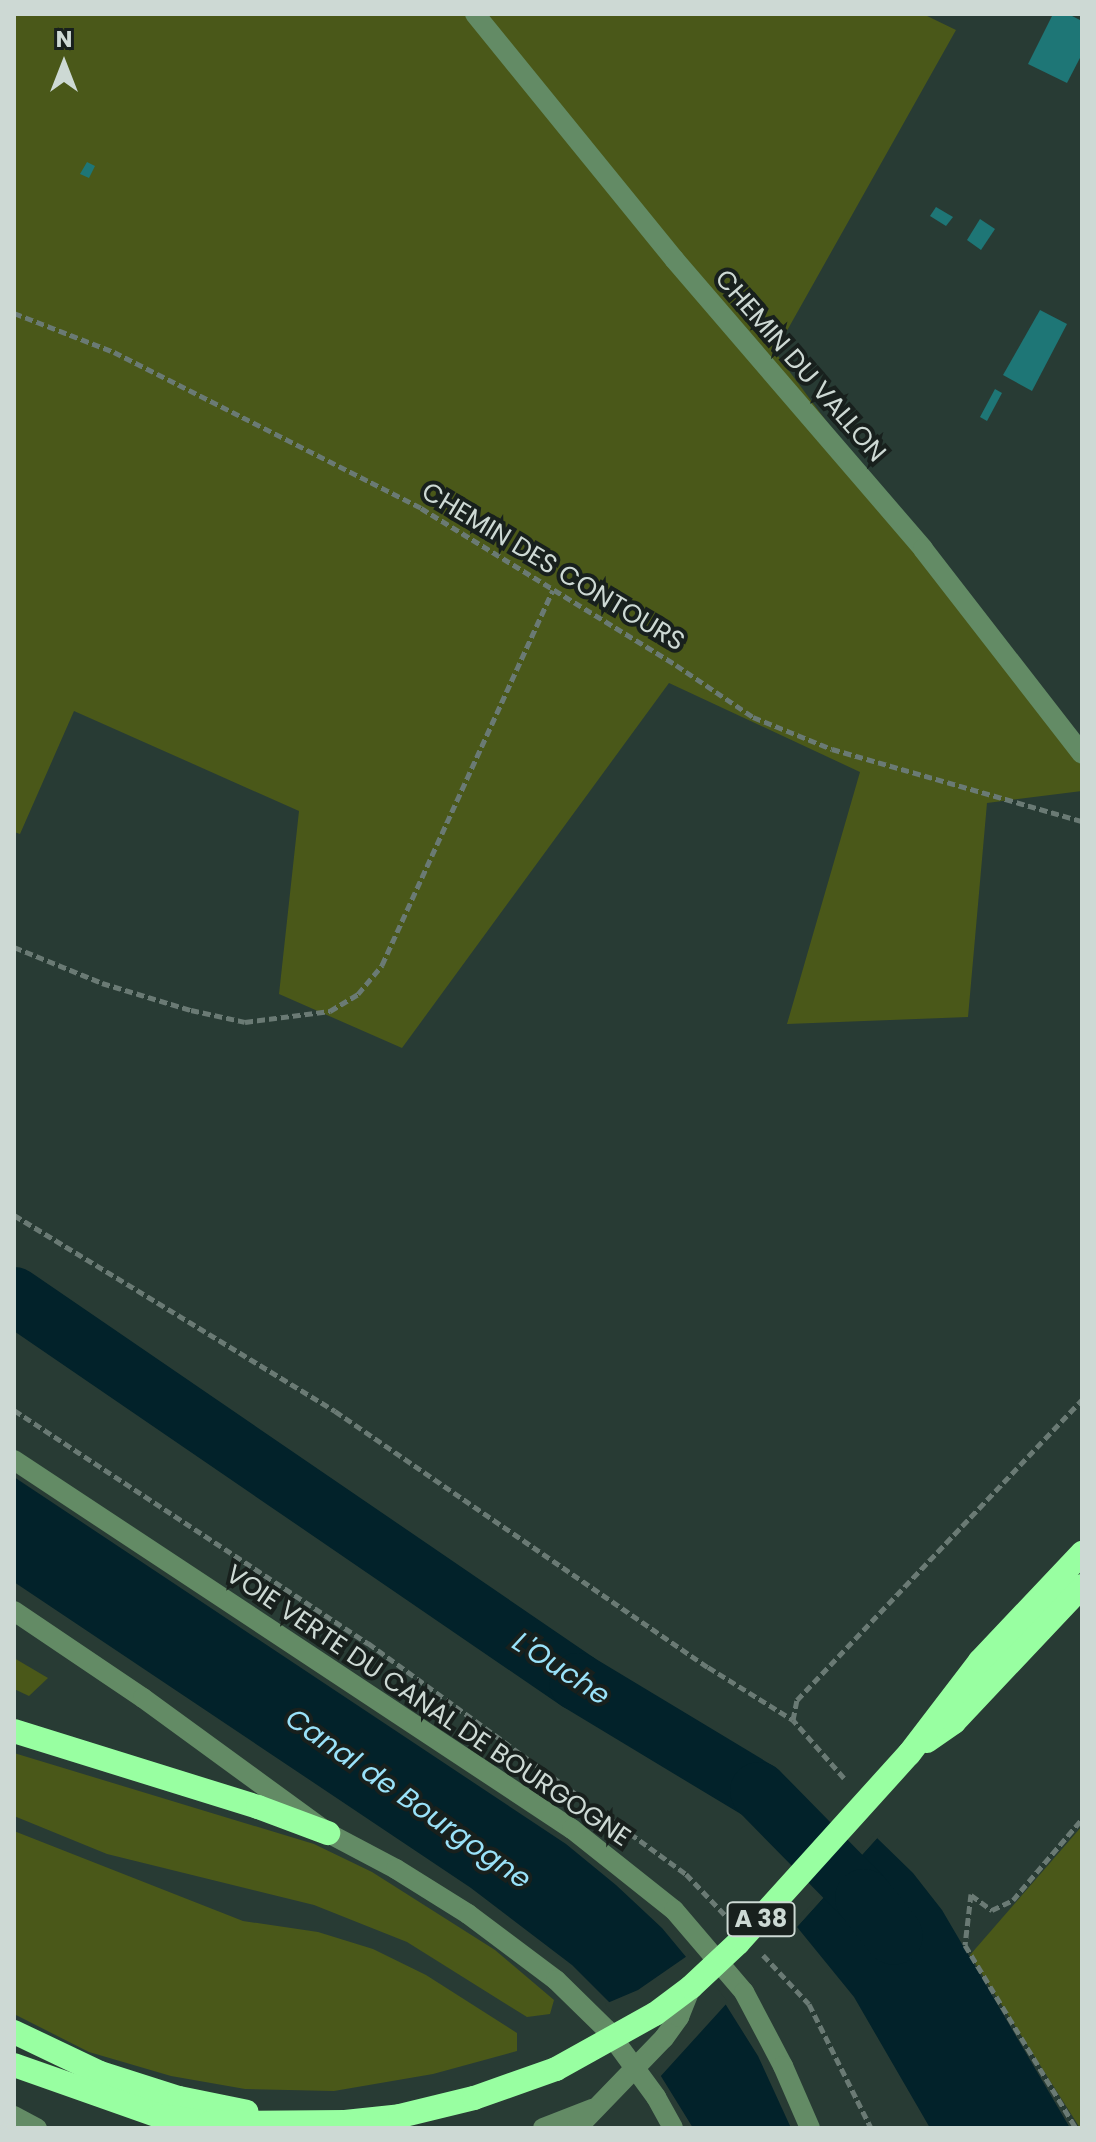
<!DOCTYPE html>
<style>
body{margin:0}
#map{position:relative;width:1096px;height:2142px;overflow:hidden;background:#283b34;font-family:Poppins,sans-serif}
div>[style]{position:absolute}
.green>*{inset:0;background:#4a5819}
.water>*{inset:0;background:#02222a}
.pier>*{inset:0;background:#283b34}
.river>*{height:58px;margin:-29px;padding:0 29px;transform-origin:29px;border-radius:29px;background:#02222a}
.building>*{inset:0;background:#1e7676}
.path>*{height:5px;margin-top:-2.5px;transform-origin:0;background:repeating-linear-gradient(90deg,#6a7a74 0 8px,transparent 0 12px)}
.minor>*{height:20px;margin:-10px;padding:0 10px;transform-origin:10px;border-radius:10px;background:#638b65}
.highway>*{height:24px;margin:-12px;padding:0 12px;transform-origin:12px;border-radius:12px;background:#98ffa1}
span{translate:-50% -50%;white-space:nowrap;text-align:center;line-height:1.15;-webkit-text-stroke:8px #18201d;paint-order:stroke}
.shield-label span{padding:2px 6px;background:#18201d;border:2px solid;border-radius:6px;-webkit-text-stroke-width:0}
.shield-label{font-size:24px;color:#cdd9d4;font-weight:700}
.street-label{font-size:26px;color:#cdd9d4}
.water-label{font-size:28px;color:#9ae2f9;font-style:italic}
.frame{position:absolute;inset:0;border:16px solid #cdd9d4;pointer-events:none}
.north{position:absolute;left:24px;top:24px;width:80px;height:80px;-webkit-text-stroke:6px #18201d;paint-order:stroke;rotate:0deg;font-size:22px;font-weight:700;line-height:32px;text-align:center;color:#cdd9d4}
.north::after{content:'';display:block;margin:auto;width:28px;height:36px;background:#cdd9d4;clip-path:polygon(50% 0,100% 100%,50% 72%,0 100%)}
</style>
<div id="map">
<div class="green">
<div style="clip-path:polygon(14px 14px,923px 14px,956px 30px,775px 352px,1082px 765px,1082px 791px,987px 803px,968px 1017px,787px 1024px,860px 772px,669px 683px,402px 1048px,279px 994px,299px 811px,74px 711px,20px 834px,14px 832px)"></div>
<div style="clip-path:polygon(14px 1658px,48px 1678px,29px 1696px,14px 1689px)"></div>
<div style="clip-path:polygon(14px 1753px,314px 1844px,372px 1872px,495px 1950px,554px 2000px,550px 2014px,527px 2017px,407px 1942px,314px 1905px,107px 1854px,14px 1816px)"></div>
<div style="clip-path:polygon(1082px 1826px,1082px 2128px,1080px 2128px,970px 1955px)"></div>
<div style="clip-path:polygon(14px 1831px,243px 1921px,318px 1932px,373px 1949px,426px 1975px,517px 2033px,517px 2051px,433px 2074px,334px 2091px,245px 2089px,171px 2076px,89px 2052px,14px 2014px)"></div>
</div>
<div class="water">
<div style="clip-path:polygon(14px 1477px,566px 1844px,616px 1885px,662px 1928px,726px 2005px,758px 2056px,791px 2128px,693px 2128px,638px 2039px,612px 2005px,572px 1965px,471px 1888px,14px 1582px)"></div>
<div style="clip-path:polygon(877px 1838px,913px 1873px,942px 1910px,1070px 2128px,930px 2128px,854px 1997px,797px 1927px)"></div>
</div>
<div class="pier">
<div style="clip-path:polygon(874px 1835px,880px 1835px,794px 1930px,794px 1924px)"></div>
<div style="clip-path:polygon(690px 1954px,728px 2002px,659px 2078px,605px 2004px,638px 1990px)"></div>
</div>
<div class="river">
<div style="left:14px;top:1296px;width:683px;rotate:34.39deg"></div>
<div style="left:578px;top:1682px;width:211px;rotate:31.1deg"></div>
<div style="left:759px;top:1791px;width:150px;rotate:45.5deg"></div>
<div style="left:864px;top:1898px;width:48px;rotate:51.7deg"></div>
</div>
<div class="building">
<div style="clip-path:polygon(1053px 14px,1068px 14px,1082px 21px,1082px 54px,1067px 83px,1028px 64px)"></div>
<div style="clip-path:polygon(87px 162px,95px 166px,89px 178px,80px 174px)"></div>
<div style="clip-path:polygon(936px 207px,953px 217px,946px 226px,930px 216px)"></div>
<div style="clip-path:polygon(980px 219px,995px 229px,981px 250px,967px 240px)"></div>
<div style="clip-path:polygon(1040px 310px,1067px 324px,1032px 391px,1003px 375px)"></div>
<div style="clip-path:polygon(995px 389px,1002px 393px,987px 421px,980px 417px)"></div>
</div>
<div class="path">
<div style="left:14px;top:313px;width:107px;rotate:21.3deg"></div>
<div style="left:114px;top:352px;width:344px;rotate:26.9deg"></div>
<div style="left:421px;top:508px;width:299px;rotate:31.6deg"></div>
<div style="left:676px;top:665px;width:93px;rotate:34deg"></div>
<div style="left:753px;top:717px;width:85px;rotate:22.1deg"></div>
<div style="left:832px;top:749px;width:260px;rotate:16.1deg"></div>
<div style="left:14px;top:947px;width:95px;rotate:22.2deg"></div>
<div style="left:102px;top:983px;width:93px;rotate:16.9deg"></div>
<div style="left:191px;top:1010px;width:55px;rotate:12.5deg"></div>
<div style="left:245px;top:1022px;width:86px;rotate:-7.4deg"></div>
<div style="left:330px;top:1011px;width:33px;rotate:-31deg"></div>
<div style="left:358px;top:994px;width:38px;rotate:-50deg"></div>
<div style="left:382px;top:965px;width:412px;rotate:-65.5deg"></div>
<div style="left:14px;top:1215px;width:376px;rotate:31.4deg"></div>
<div style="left:335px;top:1411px;width:452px;rotate:34.5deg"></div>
<div style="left:708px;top:1667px;width:100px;rotate:31.9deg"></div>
<div style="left:14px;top:1410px;width:424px;rotate:33.4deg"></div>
<div style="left:368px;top:1643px;width:393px;rotate:36deg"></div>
<div style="left:686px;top:1874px;width:58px;rotate:46.4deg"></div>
<div style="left:844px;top:1778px;width:77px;rotate:-131.3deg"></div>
<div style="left:793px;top:1720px;width:20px;rotate:-79deg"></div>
<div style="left:797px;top:1700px;width:414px;rotate:-46.5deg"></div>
<div style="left:971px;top:1894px;width:51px;rotate:96.7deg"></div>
<div style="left:965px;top:1945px;width:214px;rotate:58.8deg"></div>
<div style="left:971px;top:1895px;width:26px;rotate:36deg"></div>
<div style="left:992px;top:1910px;width:23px;rotate:-25deg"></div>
<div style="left:1013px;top:1900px;width:106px;rotate:-49.6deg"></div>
<div style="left:763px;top:1955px;width:67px;rotate:46.8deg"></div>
<div style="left:809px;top:2004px;width:139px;rotate:63.4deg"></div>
</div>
<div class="minor">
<div style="left:475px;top:14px;width:316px;rotate:50.9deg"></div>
<div style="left:674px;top:259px;width:382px;rotate:49.3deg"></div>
<div style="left:923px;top:549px;width:259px;rotate:52.2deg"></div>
<div style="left:14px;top:1460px;width:669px;rotate:33.48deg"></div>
<div style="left:572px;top:1829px;width:130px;rotate:38.5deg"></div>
<div style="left:674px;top:1910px;width:108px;rotate:49.5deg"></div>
<div style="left:744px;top:1992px;width:84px;rotate:62.2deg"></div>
<div style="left:783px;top:2066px;width:68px;rotate:66.5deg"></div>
<div style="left:14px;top:1611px;width:156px;rotate:34deg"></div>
<div style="left:143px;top:1698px;width:229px;rotate:36.1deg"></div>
<div style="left:328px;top:1833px;width:77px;rotate:27.9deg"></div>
<div style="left:396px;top:1869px;width:85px;rotate:32deg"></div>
<div style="left:468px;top:1914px;width:110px;rotate:36.9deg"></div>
<div style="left:556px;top:1980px;width:71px;rotate:44.4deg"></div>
<div style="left:607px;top:2030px;width:83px;rotate:53.8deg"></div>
<div style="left:656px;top:2097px;width:35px;rotate:61deg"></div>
<div style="left:14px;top:2116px;width:26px;rotate:28deg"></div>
<div style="left:543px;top:2128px;width:53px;rotate:-21.2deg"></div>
<div style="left:577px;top:2128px;width:125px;rotate:-46deg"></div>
<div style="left:664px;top:2038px;width:26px;rotate:-54deg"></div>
<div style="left:679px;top:2017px;width:32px;rotate:-68deg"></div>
</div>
<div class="highway">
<div style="left:14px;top:1731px;width:256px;rotate:17.3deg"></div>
<div style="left:258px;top:1807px;width:75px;rotate:20.4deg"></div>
<div style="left:927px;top:1741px;width:33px;rotate:-35deg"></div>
<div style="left:954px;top:1722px;width:187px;rotate:-46.7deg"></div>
<div style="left:14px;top:2032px;width:95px;rotate:25.5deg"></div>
<div style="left:100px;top:2073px;width:83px;rotate:17.6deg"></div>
<div style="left:179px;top:2098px;width:69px;rotate:11.6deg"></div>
<div style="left:14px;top:2065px;width:154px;rotate:19.4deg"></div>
<div style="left:159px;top:2116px;width:50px;rotate:8deg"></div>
<div style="left:209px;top:2123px;width:136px;rotate:-0.4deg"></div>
<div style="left:345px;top:2122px;width:55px;rotate:-6.2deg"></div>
<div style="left:400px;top:2116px;width:76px;rotate:-13.7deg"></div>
<div style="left:474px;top:2098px;width:87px;rotate:-19.5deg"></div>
<div style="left:556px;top:2069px;width:113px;rotate:-29.1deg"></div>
<div style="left:655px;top:2014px;width:45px;rotate:-36.9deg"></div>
<div style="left:691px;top:1987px;width:64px;rotate:-43.1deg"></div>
<div style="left:738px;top:1943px;width:255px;rotate:-47.9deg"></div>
<div style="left:909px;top:1754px;width:117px;rotate:-52.6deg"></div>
<div style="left:980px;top:1661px;width:149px;rotate:-46.6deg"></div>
</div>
<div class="shield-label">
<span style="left:761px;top:1919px">A 38</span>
</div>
<div class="street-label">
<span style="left:800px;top:366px;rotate:49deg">CHEMIN DU VALLON</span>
<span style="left:553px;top:567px;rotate:31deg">CHEMIN DES CONTOURS</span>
<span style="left:428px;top:1706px;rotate:34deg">VOIE VERTE DU CANAL DE BOURGOGNE</span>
</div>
<div class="water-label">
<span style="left:561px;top:1669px;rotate:33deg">L'Ouche</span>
<span style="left:408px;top:1799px;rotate:35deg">Canal de Bourgogne</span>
</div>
<div class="frame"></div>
<div class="north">N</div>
</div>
